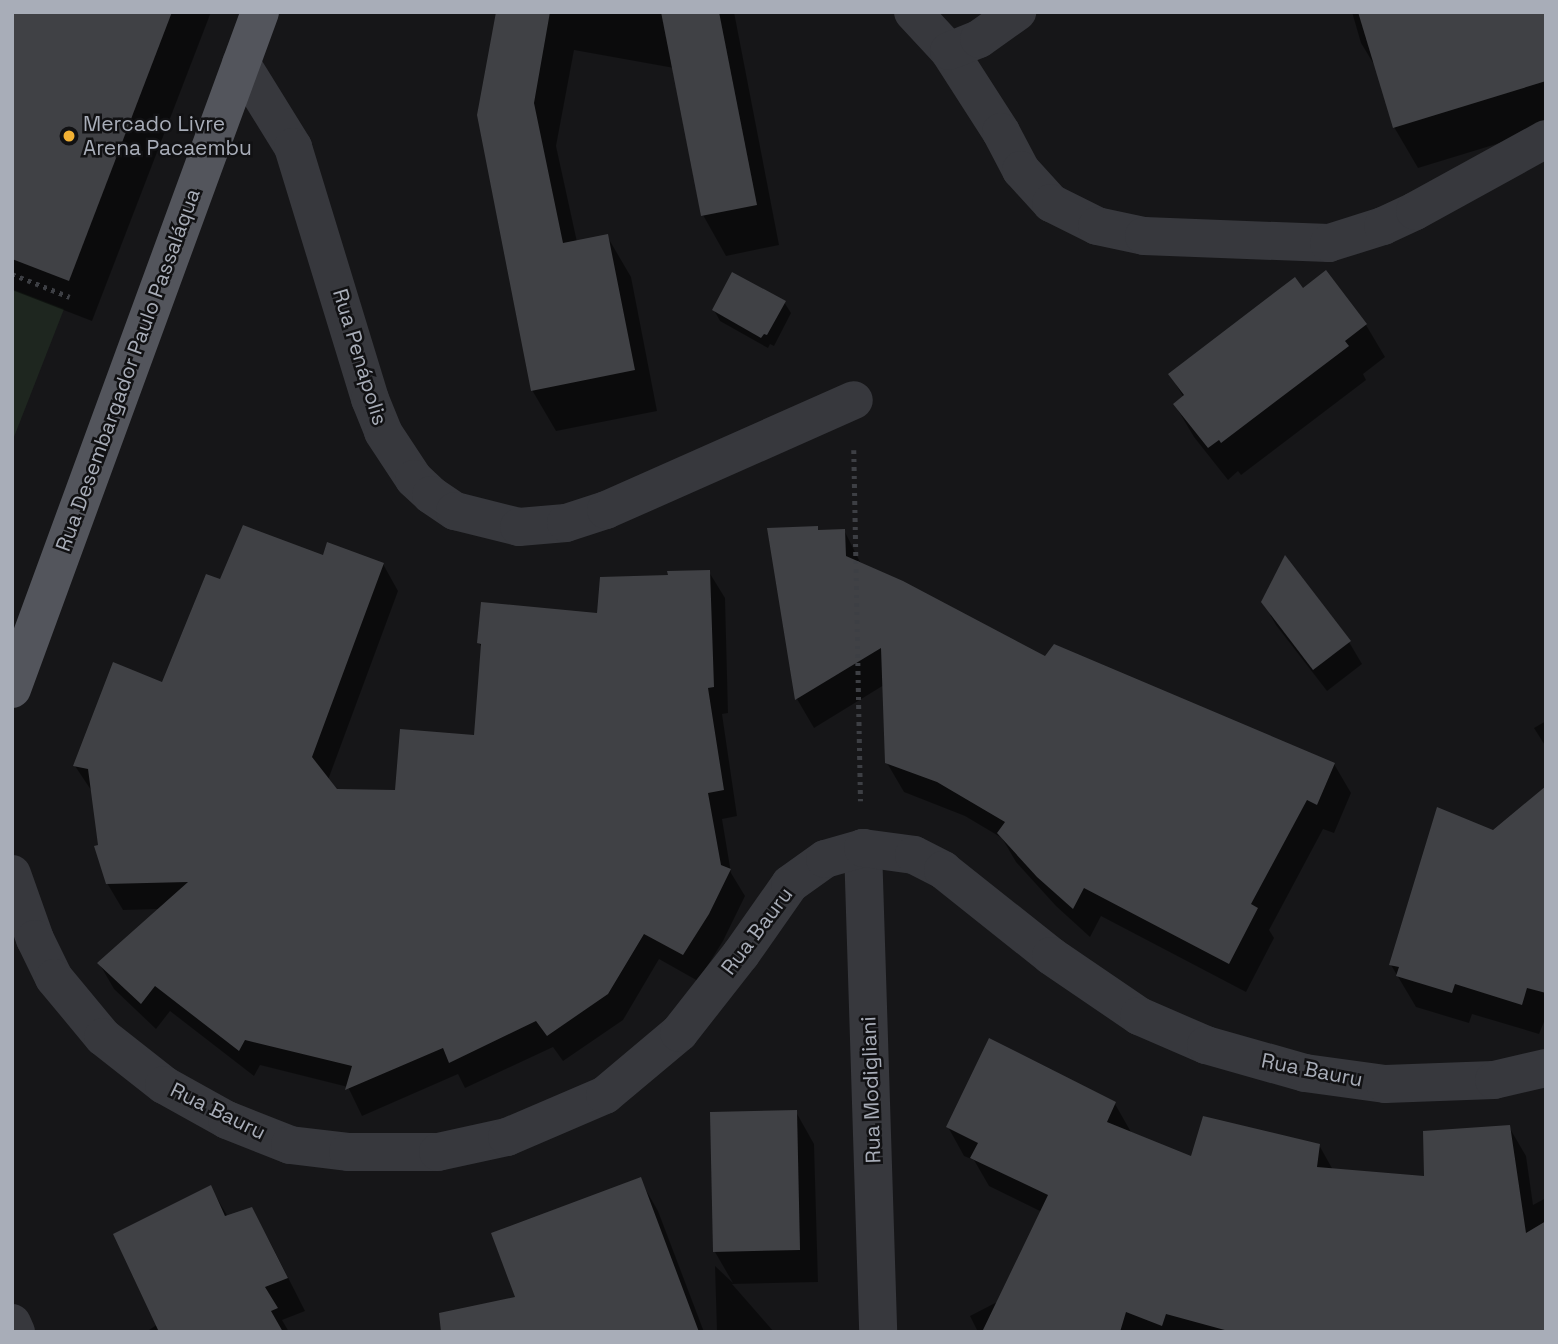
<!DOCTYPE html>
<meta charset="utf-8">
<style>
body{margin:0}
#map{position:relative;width:1558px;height:1344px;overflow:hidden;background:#161618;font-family:"Space Grotesk",sans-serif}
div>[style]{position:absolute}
.green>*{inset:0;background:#1e261f}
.shadow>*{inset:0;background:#0007}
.building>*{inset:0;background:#404145}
.path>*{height:4.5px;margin-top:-2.25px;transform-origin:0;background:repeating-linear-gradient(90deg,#3d3f44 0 3.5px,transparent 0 8.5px)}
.minor>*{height:38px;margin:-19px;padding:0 19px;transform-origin:19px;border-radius:19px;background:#37383d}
.major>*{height:38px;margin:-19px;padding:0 19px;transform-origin:19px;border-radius:19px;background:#53555c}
.dots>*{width:19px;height:19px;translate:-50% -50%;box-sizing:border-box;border:4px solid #111113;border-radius:50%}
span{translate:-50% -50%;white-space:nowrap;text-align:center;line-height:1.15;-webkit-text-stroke:5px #111113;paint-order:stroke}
.poi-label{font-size:21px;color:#a8adb8}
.left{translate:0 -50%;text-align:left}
.street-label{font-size:21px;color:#a8adb8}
.frame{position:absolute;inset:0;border:14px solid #a8adb8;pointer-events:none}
</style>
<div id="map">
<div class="green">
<div style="clip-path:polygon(12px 289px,64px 309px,12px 442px)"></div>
</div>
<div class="shadow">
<div style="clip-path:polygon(12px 12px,211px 12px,92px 321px,12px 290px)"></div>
<div style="clip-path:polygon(497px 12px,734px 12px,779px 245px,726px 256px,703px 215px,674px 68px,574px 50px,556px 146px,577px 242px,607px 236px,631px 277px,657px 411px,556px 431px,532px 390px)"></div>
<div style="clip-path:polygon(1352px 12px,1546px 12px,1546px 129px,1418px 168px,1394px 127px,1378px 71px,1361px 43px)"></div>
<div style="clip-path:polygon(1303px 290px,1366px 325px,1385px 357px,1363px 374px,1366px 380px,1241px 475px,1238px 471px,1228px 480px,1194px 437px,1175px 405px,1184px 398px,1170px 374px)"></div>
<div style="clip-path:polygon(784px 302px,791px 313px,774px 346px,770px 344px,768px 348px,720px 321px,714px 310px)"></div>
<div style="clip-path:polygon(769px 530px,844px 530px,861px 564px,1045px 658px,1334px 764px,1351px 793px,1334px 833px,1323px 829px,1269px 930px,1274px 938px,1246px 992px,1101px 916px,1090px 937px,1056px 906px,1016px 862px,1002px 838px,965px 816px,904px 792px,887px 763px,884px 685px,814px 728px,797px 699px)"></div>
<div style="clip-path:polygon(324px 557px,383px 564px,398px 591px,328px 780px,336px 791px,397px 792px,476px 736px,483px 650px,479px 643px,599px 615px,670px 577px,709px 572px,725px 598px,728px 713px,722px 714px,737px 816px,722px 819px,731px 873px,745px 896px,723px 941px,698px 981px,659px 959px,623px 1020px,563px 1061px,553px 1047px,465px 1088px,458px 1074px,362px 1116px,348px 1087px,260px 1065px,254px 1076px,170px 1011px,156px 1029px,114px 989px,99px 963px,160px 909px,123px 910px,107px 883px,93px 793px,75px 766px,163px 684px,220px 582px)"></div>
<div style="clip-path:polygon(1263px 602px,1349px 642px,1362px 664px,1327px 691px,1276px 625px)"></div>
<div style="clip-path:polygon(1546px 721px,1546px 747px,1534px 728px)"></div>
<div style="clip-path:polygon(1546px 920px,1546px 1017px,1539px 1034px,1472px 1014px,1469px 1023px,1416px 1007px,1391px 965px)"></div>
<div style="clip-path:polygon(1115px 1104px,1131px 1132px,1192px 1158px,1319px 1145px,1333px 1170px,1426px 1178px,1509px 1127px,1526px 1156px,1533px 1205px,1546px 1198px,1546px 1319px,1394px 1332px,978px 1332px,970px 1316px,999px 1301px,1042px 1212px,989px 1186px,974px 1160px,964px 1156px,948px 1127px)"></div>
<div style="clip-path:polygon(796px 1112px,814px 1144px,818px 1282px,732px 1284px,774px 1332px,717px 1332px,715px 1266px,733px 1283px,715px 1252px)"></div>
<div style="clip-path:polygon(640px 1180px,658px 1211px,704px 1332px,480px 1332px)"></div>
<div style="clip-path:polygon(211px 1188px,228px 1217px,251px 1209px,270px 1242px,305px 1311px,282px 1320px,289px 1332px,146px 1332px,158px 1324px)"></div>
</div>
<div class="building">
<div style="clip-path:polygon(12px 12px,172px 12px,69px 281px,12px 259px)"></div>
<div style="clip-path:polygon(496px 12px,550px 12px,534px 103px,563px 243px,608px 234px,635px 370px,531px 391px,477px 115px)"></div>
<div style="clip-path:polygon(661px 12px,719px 12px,757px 205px,701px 216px)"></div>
<div style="clip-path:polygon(1358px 12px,1546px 12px,1546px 81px,1393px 128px)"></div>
<div style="clip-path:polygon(1326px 270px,1367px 324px,1345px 341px,1349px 346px,1221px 443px,1219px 440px,1208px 448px,1173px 404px,1184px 395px,1168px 374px,1295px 277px,1303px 288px)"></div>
<div style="clip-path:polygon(732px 272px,786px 301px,767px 335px,764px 334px,761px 338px,712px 310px)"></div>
<div style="clip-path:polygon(243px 525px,323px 555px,327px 542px,384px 563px,312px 757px,337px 789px,395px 790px,400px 729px,474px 735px,481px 644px,477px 643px,481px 602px,597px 613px,600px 577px,668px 575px,667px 571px,710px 570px,714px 687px,708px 688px,724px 790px,708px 793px,721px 865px,731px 869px,709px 914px,683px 955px,644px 934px,608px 994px,547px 1036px,536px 1021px,449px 1063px,443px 1048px,345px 1090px,352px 1066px,245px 1040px,239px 1051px,155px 986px,141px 1004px,97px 963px,188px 882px,106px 884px,94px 846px,98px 845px,88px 769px,73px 766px,113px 662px,162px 682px,206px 574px,220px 579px)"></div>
<div style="clip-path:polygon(818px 526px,818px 530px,845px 529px,846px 556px,903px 581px,1045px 656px,1054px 644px,1335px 763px,1317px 805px,1307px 800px,1251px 904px,1258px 908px,1229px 964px,1084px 888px,1073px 909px,1037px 877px,997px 833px,1005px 822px,937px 782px,885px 763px,881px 648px,795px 700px,767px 528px)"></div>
<div style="clip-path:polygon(1285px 555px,1351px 641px,1313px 670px,1261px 602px)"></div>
<div style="clip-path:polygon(1546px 786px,1546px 993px,1527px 988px,1522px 1005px,1455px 984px,1452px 993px,1396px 976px,1399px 967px,1389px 965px,1437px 807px,1493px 830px)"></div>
<div style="clip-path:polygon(989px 1038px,1116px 1102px,1107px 1122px,1191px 1156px,1203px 1116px,1320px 1144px,1317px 1167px,1424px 1176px,1423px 1131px,1510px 1125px,1526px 1233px,1546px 1221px,1546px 1332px,1232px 1332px,1166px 1314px,1162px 1326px,1126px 1312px,1120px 1332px,982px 1332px,1048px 1195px,970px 1158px,978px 1143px,946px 1127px)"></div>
<div style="clip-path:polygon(797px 1110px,800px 1250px,713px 1252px,710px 1112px)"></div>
<div style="clip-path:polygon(641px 1177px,699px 1332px,441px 1332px,439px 1313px,515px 1297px,491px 1233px)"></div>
<div style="clip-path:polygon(211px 1185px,225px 1216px,252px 1207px,288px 1278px,265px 1287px,278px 1308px,271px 1311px,283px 1332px,159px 1332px,113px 1234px)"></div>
</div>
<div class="path">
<div style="left:12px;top:274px;width:62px;rotate:21.6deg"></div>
<div style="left:854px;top:450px;width:351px;rotate:88.9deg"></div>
</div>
<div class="minor">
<div style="left:913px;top:12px;width:53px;rotate:47.3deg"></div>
<div style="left:949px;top:51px;width:96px;rotate:57.3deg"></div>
<div style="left:1001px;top:132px;width:43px;rotate:62.2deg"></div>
<div style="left:1021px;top:170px;width:45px;rotate:47.7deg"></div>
<div style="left:1051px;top:203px;width:51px;rotate:26.6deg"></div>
<div style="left:1097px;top:226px;width:48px;rotate:12deg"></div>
<div style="left:1144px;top:236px;width:185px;rotate:2.2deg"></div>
<div style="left:1329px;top:243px;width:57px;rotate:-17.5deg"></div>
<div style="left:1383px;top:226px;width:35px;rotate:-25deg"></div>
<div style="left:1415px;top:211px;width:149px;rotate:-28.8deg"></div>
<div style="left:949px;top:51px;width:32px;rotate:-22deg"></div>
<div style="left:979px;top:39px;width:47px;rotate:-35.4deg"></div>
<div style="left:241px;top:63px;width:99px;rotate:58.2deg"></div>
<div style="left:293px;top:147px;width:264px;rotate:73deg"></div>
<div style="left:370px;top:399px;width:35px;rotate:68deg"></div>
<div style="left:383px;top:432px;width:56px;rotate:56.6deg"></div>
<div style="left:414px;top:479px;width:23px;rotate:43deg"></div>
<div style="left:431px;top:495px;width:29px;rotate:34deg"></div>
<div style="left:455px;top:511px;width:66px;rotate:14deg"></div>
<div style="left:519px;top:527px;width:47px;rotate:-4.9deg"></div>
<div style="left:566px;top:523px;width:42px;rotate:-18deg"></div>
<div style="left:606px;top:510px;width:271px;rotate:-23.9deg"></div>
<div style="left:863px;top:848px;width:484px;rotate:88.2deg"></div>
<div style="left:12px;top:874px;width:69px;rotate:70.5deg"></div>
<div style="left:35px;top:939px;width:43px;rotate:64deg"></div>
<div style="left:54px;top:978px;width:77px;rotate:50.3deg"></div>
<div style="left:103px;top:1037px;width:78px;rotate:38.2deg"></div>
<div style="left:164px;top:1085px;width:72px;rotate:29.1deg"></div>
<div style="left:227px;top:1120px;width:68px;rotate:21.6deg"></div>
<div style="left:290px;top:1145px;width:58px;rotate:6.9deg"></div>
<div style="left:348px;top:1152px;width:90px"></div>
<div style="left:438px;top:1152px;width:71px;rotate:-12.3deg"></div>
<div style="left:507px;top:1137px;width:107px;rotate:-23.2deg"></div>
<div style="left:605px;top:1095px;width:97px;rotate:-40deg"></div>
<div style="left:679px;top:1033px;width:100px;rotate:-51.9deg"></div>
<div style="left:741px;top:954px;width:85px;rotate:-55deg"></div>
<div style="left:790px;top:884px;width:43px;rotate:-35.5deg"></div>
<div style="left:825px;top:859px;width:40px;rotate:-16deg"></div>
<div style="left:863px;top:848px;width:51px;rotate:7.8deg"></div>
<div style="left:914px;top:855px;width:33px;rotate:27deg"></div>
<div style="left:943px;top:870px;width:138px;rotate:38.5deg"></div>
<div style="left:1051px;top:956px;width:107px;rotate:34.3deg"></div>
<div style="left:1139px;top:1016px;width:73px;rotate:23.4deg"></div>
<div style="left:1206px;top:1045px;width:103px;rotate:15.8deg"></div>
<div style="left:1305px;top:1073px;width:81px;rotate:7.8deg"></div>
<div style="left:1385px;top:1084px;width:109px;rotate:-2.1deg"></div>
<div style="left:1494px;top:1080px;width:53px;rotate:-13deg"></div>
<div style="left:12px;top:1323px;width:10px;rotate:66deg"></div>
</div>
<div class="major">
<div style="left:12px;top:689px;width:721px;rotate:-69.88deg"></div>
</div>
<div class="dots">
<div style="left:69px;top:136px;background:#f2b134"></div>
</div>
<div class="poi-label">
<span class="left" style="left:83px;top:136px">Mercado Livre<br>Arena Pacaembu</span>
</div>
<div class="street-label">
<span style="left:360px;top:357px;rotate:73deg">Rua Penápolis</span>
<span style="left:128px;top:370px;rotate:-70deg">Rua Desembargador Paulo Passaláqua</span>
<span style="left:757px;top:931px;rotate:-53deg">Rua Bauru</span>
<span style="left:1312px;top:1070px;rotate:11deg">Rua Bauru</span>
<span style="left:871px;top:1090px;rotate:-92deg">Rua Modigliani</span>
<span style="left:218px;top:1111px;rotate:26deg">Rua Bauru</span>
</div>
<div class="frame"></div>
</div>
